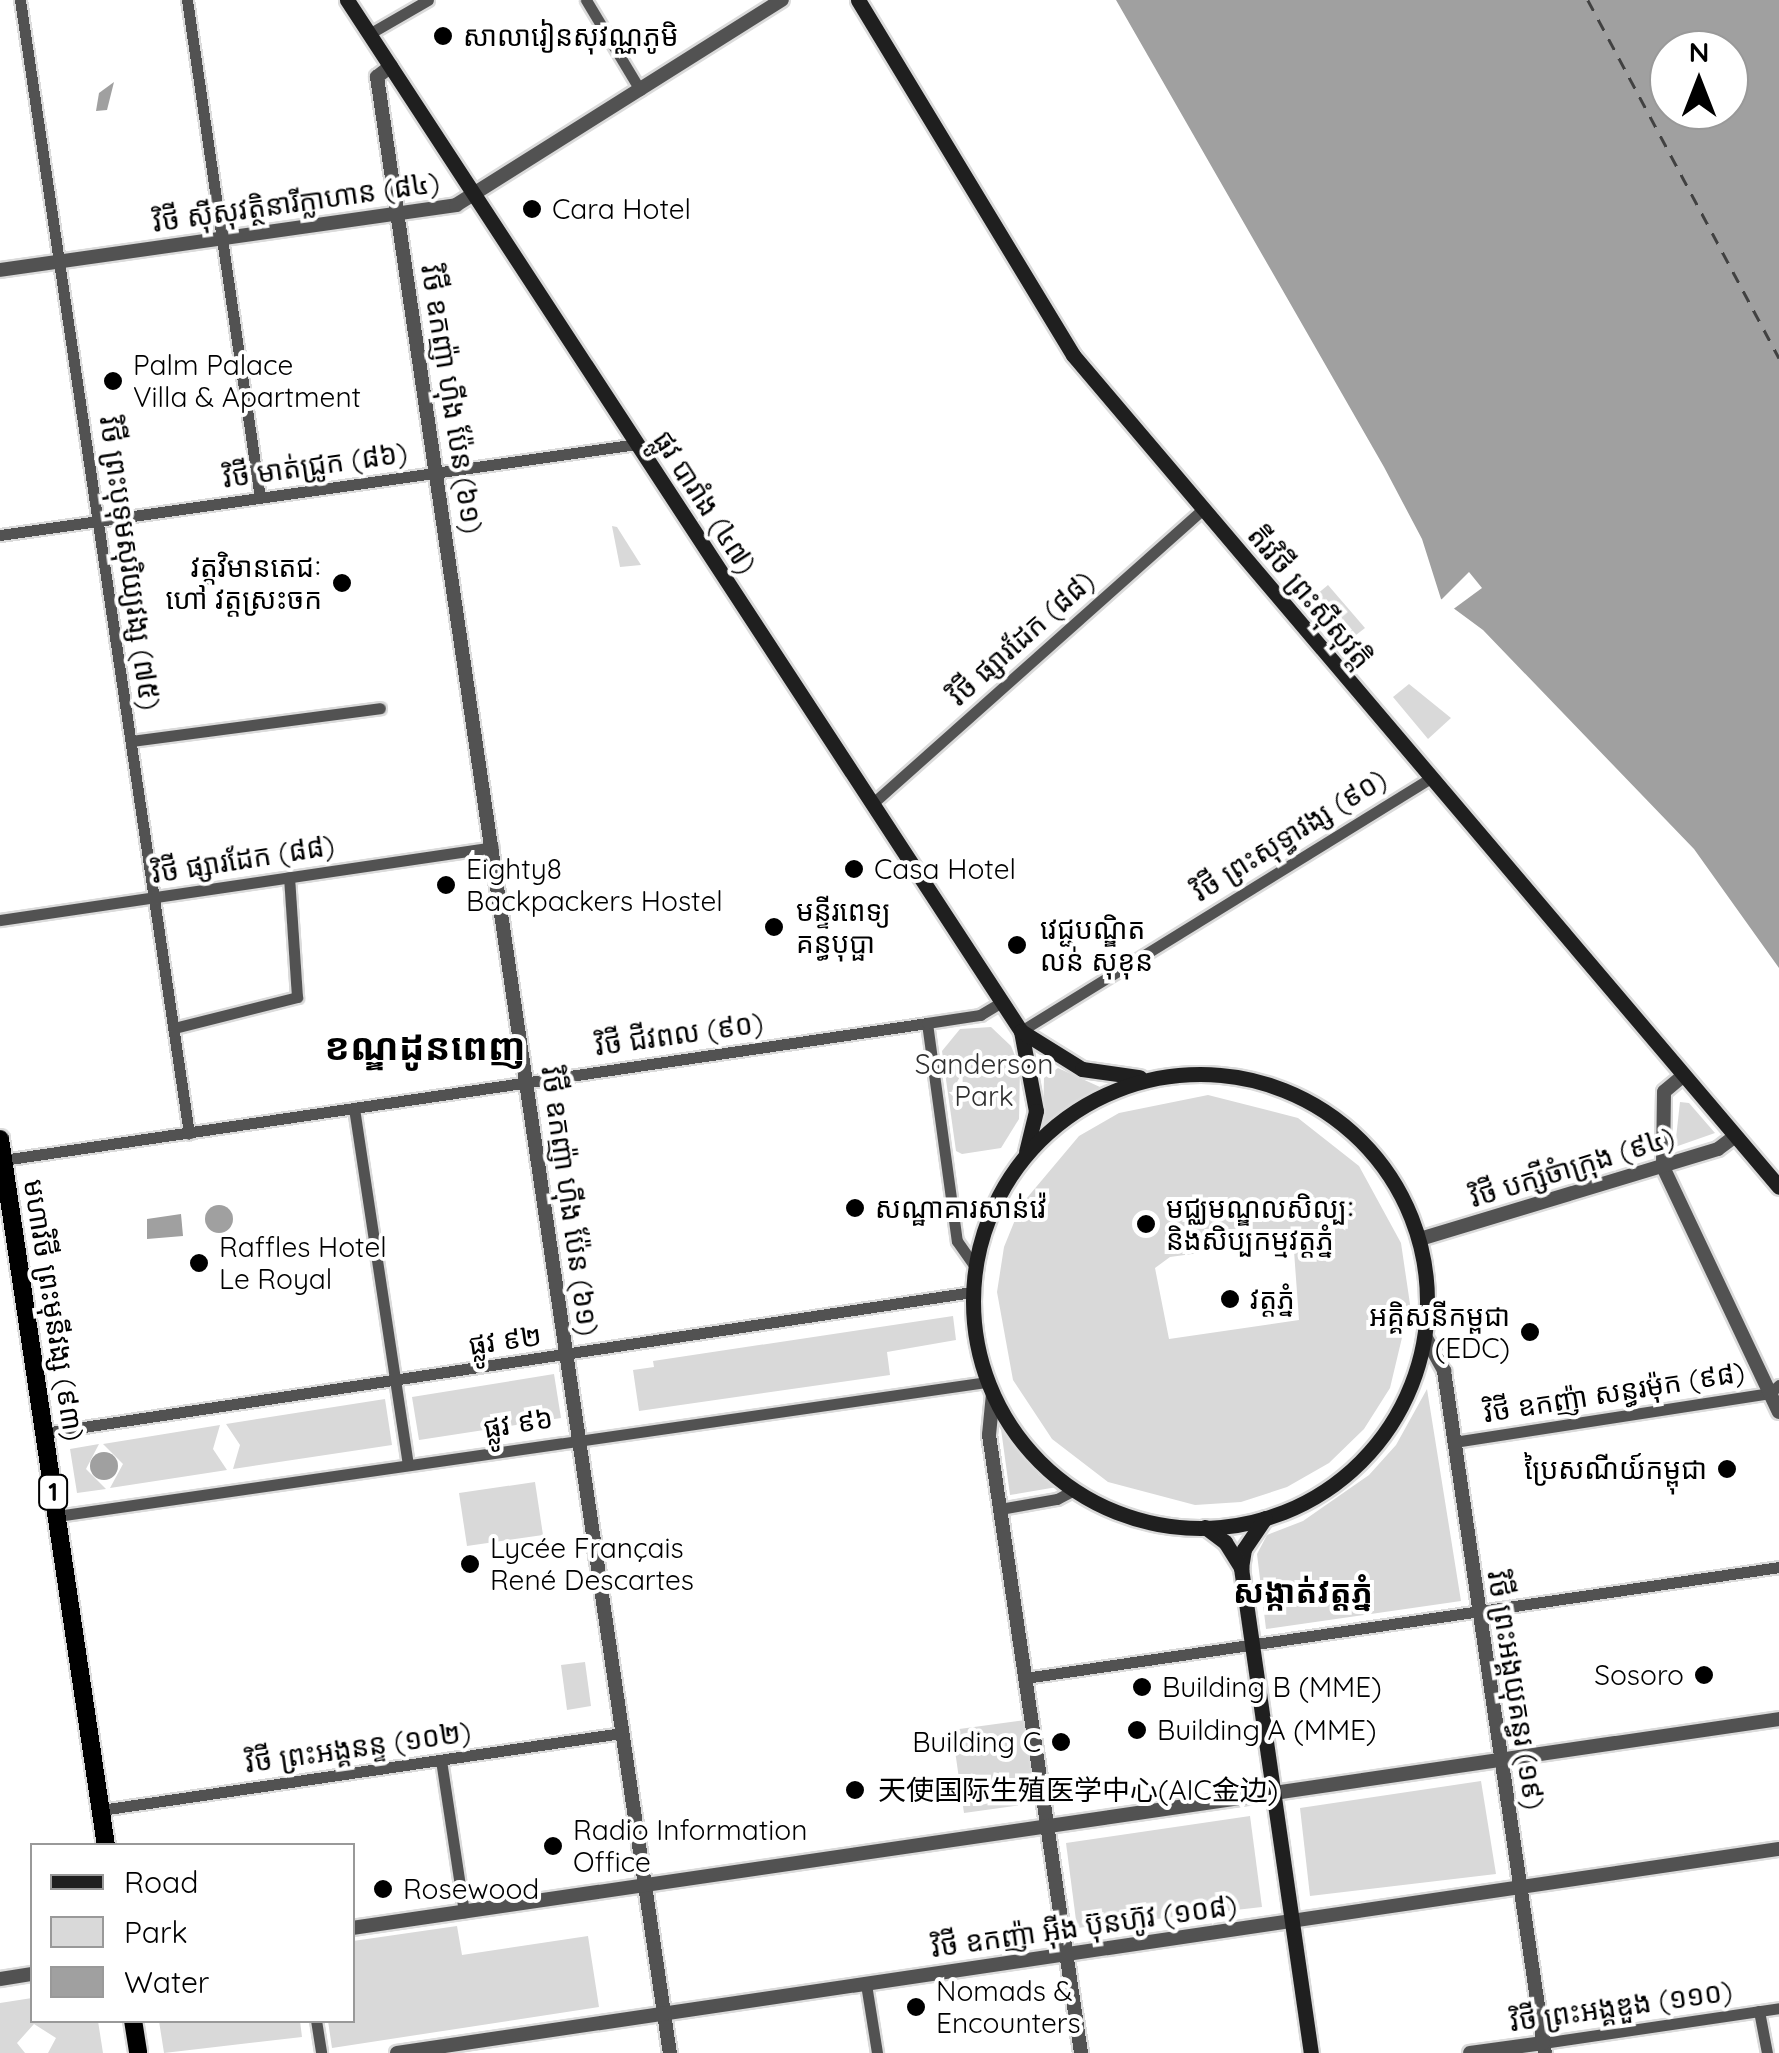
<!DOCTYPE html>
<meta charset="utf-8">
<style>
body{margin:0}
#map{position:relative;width:1779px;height:2053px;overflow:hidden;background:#fff;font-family:Quicksand,"Noto Sans SC","Noto Sans Khmer",sans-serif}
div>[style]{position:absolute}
.green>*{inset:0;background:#d9d9d9}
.water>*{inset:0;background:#a0a0a0}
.round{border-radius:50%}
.pier>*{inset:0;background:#fff}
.ferry>*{height:2.5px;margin-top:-1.25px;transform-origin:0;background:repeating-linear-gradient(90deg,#414141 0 12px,transparent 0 22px)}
.roads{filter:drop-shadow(2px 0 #dbdbdb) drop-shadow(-2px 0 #dbdbdb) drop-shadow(0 2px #dbdbdb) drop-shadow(0 -2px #dbdbdb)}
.minor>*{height:11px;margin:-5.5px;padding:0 5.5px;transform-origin:5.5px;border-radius:5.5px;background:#525252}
.tertiary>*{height:14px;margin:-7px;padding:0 7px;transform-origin:7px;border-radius:7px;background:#525252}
.secondary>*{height:15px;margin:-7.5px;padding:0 7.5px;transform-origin:7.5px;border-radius:7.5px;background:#1f1f1f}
.secondary>.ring{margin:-7.5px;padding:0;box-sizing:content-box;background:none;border:15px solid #1f1f1f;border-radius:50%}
.trunk>*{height:18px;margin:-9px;padding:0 9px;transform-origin:9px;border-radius:9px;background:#000}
.dots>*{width:28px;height:28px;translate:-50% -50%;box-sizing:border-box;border:5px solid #fff;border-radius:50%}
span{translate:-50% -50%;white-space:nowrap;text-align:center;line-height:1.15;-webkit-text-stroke:8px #fff;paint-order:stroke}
.shield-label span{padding:2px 8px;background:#fff;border:2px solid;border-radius:8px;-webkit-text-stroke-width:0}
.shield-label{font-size:25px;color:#000;font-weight:700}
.poi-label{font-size:28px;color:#000}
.left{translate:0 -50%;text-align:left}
.right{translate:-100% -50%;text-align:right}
.street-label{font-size:28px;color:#000}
.park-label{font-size:28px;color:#303030}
.quarter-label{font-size:32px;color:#000;font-weight:700}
.district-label{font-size:38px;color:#000;font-weight:700}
.legend{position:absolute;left:30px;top:1843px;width:325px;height:180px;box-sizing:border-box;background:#fff;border:2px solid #999;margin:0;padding:12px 18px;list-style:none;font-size:30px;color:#000}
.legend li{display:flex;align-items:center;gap:20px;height:50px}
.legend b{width:50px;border:2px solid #999}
.north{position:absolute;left:1649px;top:30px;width:100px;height:100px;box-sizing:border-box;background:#fff;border:2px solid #999;border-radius:50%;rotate:0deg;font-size:28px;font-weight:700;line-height:40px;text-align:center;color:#000}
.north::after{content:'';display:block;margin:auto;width:35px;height:45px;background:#000;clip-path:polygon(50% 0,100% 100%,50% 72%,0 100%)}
</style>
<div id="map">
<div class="green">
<div style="clip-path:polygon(612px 526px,617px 527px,641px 565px,620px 567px)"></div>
<div style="clip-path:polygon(1328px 585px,1365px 628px,1347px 642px,1310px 600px)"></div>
<div style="clip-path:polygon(1409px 684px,1451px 718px,1428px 739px,1393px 697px)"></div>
<div style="clip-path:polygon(991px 1027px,1011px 1046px,1020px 1068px,1019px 1119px,1001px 1148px,962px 1154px,956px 1151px,942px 1051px,960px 1029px)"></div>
<div style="clip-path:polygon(1058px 1068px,1100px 1087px,1043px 1124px,1044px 1078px)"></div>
<div style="clip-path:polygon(evenodd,1208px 1095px,1298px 1118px,1359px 1166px,1401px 1243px,1410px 1304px,1390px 1388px,1364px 1429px,1329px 1463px,1287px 1487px,1241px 1502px,1195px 1505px,1108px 1482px,1052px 1439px,1013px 1380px,997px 1292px,1004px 1247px,1021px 1205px,1079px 1136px,1119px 1113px,1208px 1095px,1279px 1242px,1294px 1251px,1299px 1320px,1169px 1339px,1155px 1268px,1170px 1257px,1279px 1242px)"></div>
<div style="clip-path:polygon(1680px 1102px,1689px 1103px,1715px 1133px,1675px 1147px)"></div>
<div style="clip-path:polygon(953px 1316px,956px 1340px,887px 1352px,890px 1375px,639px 1411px,633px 1370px,654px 1367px,653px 1361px)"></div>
<div style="clip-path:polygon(554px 1374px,561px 1418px,419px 1440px,412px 1397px)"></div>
<div style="clip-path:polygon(1427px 1389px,1461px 1601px,1266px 1629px,1257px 1554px,1267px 1535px,1303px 1521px,1369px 1475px,1396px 1445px)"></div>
<div style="clip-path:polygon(385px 1399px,392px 1445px,233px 1469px,240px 1445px,226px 1424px)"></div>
<div style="clip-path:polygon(220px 1425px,213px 1449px,227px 1470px,110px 1488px,123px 1464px,103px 1444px)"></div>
<div style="clip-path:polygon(1001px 1429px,1039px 1475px,1057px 1487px,1010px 1495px)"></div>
<div style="clip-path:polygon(99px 1444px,86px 1469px,106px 1489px,77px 1493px,70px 1449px)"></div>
<div style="clip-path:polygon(535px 1482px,543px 1535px,467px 1546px,459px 1493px)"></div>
<div style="clip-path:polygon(585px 1662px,591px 1706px,567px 1710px,561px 1665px)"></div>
<div style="clip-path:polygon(1026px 1720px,1037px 1803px,964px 1813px,952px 1730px)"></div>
<div style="clip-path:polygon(1481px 1781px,1496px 1874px,1310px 1896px,1300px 1808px)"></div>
<div style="clip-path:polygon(1250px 1816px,1262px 1907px,1077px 1928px,1066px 1843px)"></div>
<div style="clip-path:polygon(457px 1926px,462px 1955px,588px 1936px,599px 2007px,332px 2048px,328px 2021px,352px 2020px,353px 1941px)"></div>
<div style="clip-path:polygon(32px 1998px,32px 2020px,98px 2021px,103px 2053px,48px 2053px,56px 2038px,34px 2024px,17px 2043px,25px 2053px,0 2053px,0 2003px)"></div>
<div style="clip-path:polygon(159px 2021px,300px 2021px,302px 2037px,164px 2053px)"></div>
</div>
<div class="water">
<div style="clip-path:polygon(evenodd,1116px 0,1779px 0,1779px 968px,1694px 849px,1483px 630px,1441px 599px,1422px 539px,1384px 467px,1116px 0,1669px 50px,1729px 50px,1729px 110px,1669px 110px,1669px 50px)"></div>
<div style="clip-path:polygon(114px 82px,107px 110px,96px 111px,99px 93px)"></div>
<div class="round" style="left:205px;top:1205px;width:28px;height:28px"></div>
<div style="clip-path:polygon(181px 1214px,183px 1236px,147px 1239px,147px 1219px)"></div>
<div class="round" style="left:90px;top:1452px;width:28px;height:28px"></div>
</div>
<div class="pier">
<div style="clip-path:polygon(1469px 572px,1482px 588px,1448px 613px,1438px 603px)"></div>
</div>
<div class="ferry">
<div style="left:1588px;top:0;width:406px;rotate:61.9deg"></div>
</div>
<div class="roads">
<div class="minor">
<div style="left:20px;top:0;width:1146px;rotate:81.52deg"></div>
<div style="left:187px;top:0;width:503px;rotate:81.66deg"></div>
<div style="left:586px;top:0;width:105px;rotate:59deg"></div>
<div style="left:369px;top:34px;width:68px;rotate:-30deg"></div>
<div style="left:0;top:535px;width:643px;rotate:-8.13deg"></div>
<div style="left:131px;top:741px;width:251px;rotate:-7.5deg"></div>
<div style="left:872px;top:804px;width:443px;rotate:-41.7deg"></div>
<div style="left:0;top:920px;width:498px;rotate:-8.4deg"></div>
<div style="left:927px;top:1023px;width:220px;rotate:82.2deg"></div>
<div style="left:957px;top:1241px;width:32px;rotate:55deg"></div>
<div style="left:174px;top:1028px;width:127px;rotate:-14.1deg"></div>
<div style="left:297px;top:997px;width:120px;rotate:-93.8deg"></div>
<div style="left:1021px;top:1031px;width:482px;rotate:-31.7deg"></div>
<div style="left:354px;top:1108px;width:361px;rotate:81.4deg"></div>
<div style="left:3px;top:1160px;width:934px;rotate:-8.43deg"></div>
<div style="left:927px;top:1023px;width:54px;rotate:-8.6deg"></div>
<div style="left:980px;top:1015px;width:26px;rotate:-31deg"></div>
<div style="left:44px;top:1433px;width:939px;rotate:-8.64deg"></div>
<div style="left:1454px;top:1442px;width:320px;rotate:-8.8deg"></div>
<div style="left:1770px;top:1393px;width:12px;rotate:-42deg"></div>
<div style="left:1000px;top:1509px;width:58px;rotate:-10deg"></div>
<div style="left:1057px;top:1499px;width:19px;rotate:-28deg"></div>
<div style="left:57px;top:1516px;width:940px;rotate:-8.2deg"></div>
<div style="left:1025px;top:1678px;width:762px;rotate:-8.37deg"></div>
<div style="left:441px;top:1760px;width:154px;rotate:81.4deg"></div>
<div style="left:101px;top:1810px;width:527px;rotate:-8.41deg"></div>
<div style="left:866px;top:1984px;width:70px;rotate:80.9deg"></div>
<div style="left:1759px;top:2011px;width:43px;rotate:79.2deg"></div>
<div style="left:316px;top:2020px;width:33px;rotate:81deg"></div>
<div style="left:1543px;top:2043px;width:239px;rotate:-8.4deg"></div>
</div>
<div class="tertiary">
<div style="left:391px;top:66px;width:18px;rotate:142deg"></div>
<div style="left:377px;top:77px;width:1998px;rotate:81.57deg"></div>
<div style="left:0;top:270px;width:461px;rotate:-8.1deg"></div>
<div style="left:456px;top:205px;width:385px;rotate:-32.2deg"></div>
<div style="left:1684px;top:1075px;width:26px;rotate:140deg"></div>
<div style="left:1664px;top:1092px;width:75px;rotate:90.8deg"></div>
<div style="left:1663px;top:1167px;width:271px;rotate:64.7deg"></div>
<div style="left:1420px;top:1239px;width:311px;rotate:-16.8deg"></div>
<div style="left:1718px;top:1149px;width:21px;rotate:-37deg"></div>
<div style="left:1426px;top:1338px;width:38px;rotate:61deg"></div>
<div style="left:1444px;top:1371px;width:689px;rotate:81.58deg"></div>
<div style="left:993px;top:1394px;width:41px;rotate:95.6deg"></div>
<div style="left:989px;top:1435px;width:625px;rotate:81.53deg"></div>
<div style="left:352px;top:1928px;width:1442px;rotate:-8.33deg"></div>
<div style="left:0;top:1979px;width:32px;rotate:-9deg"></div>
<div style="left:397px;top:2053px;width:1397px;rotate:-8.4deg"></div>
<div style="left:1470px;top:2053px;width:74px;rotate:-7.8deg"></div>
</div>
<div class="secondary">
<div style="left:347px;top:0;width:1232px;rotate:56.83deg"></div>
<div style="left:1021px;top:1031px;width:81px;rotate:79.4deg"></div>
<div style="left:1036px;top:1111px;width:42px;rotate:103.7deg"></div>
<div style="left:858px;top:0;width:415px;rotate:58.8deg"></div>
<div style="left:1073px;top:355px;width:1091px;rotate:49.68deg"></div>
<div style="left:1021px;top:1031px;width:72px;rotate:31.9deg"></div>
<div style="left:1082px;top:1069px;width:58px;rotate:8deg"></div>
<div class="ring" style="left:973px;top:1074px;width:439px;height:439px"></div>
<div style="left:1265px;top:1518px;width:37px;rotate:124deg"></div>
<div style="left:1244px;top:1549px;width:19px;rotate:99deg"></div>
<div style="left:1241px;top:1568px;width:490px;rotate:81.8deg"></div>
<div style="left:1205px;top:1527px;width:25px;rotate:37deg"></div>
<div style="left:1225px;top:1542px;width:31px;rotate:58deg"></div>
</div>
<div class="trunk">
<div style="left:0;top:1139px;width:715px;rotate:81.47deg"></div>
<div style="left:133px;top:2020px;width:33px;rotate:81deg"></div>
</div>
</div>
<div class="dots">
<div style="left:443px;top:36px;background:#000"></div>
<div style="left:532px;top:209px;background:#000"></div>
<div style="left:113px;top:381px;background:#000"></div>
<div style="left:342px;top:583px;background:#000"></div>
<div style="left:854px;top:869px;background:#000"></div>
<div style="left:446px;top:885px;background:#000"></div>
<div style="left:774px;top:927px;background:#000"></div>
<div style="left:1017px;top:945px;background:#000"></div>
<div style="left:855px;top:1208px;background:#000"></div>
<div style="left:1146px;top:1224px;background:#000"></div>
<div style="left:199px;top:1263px;background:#000"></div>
<div style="left:1230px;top:1299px;background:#000"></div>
<div style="left:1530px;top:1332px;background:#000"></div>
<div style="left:1727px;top:1469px;background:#000"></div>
<div style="left:470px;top:1564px;background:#000"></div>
<div style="left:1704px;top:1675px;background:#000"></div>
<div style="left:1142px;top:1687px;background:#000"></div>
<div style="left:1137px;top:1730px;background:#000"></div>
<div style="left:1061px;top:1742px;background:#000"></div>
<div style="left:855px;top:1790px;background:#000"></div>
<div style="left:553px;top:1846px;background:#000"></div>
<div style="left:383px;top:1889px;background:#000"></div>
<div style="left:916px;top:2007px;background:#000"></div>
</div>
<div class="shield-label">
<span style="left:53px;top:1492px">1</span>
</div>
<div class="poi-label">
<span class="left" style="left:463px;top:36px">សាលារៀនសុវណ្ណភូមិ</span>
<span class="left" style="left:552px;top:209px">Cara Hotel</span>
<span class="left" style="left:133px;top:381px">Palm Palace<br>Villa &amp; Apartment</span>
<span class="right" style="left:322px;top:583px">វត្តវិមានតេជៈ<br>ហៅ វត្តស្រះចក</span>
<span class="left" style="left:466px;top:885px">Eighty8<br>Backpackers Hostel</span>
<span class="left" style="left:874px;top:869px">Casa Hotel</span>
<span class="left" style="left:796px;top:927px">មន្ទីរពេទ្យ<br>គន្ធបុប្ផា</span>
<span class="left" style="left:1040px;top:945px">វេជ្ជបណ្ឌិត<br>លន់ សុខុន</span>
<span class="left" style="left:875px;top:1208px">សណ្ឋាគារសាន់វ៉េ</span>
<span class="left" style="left:1166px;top:1224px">មជ្ឈមណ្ឌលសិល្បៈ<br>និងសិប្បកម្មវត្តភ្នំ</span>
<span class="left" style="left:219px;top:1263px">Raffles Hotel<br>Le Royal</span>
<span class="left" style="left:1250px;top:1299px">វត្ដភ្នំ</span>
<span class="right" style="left:1510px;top:1332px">អគ្គិសនីកម្ពុជា<br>(EDC)</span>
<span class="right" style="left:1707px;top:1469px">ប្រៃសណីយ៍កម្ពុជា</span>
<span class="left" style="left:490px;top:1564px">Lycée Français<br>René Descartes</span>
<span class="right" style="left:1684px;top:1675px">Sosoro</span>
<span class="left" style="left:1162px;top:1687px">Building B (MME)</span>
<span class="left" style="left:1157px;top:1730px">Building A (MME)</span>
<span class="right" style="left:1041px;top:1742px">Building C</span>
<span class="left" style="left:878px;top:1790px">天使国际生殖医学中心(AIC金边)</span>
<span class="left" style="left:573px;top:1846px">Radio Information<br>Office</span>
<span class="left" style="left:403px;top:1889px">Rosewood</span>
<span class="left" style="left:936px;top:2007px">Nomads &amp;<br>Encounters</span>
</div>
<div class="street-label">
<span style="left:296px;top:202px;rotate:-8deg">វិថី ស៊ីសុវត្ថិនារីក្លាហាន (៨៤)</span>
<span style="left:452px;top:399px;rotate:81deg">វិថី ឧកញ៉ា ហ៊ីង ប៉ែន (៦១)</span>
<span style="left:315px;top:465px;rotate:-8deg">វិថី មាត់ជ្រូក (៨៦)</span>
<span style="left:705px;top:502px;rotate:57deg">ផ្លូវ បារាំង (៤៧)</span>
<span style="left:130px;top:563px;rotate:82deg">វិថី ព្រះបុទុមសុរិយ្យវង្ស (៧៥)</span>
<span style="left:1310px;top:597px;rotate:50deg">តីរវិថី ព្រះស៊ីសុវត្តិ</span>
<span style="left:1021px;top:638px;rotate:-42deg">វិថី ផ្សារដែក (៨៨)</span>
<span style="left:1289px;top:835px;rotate:-32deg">វិថី ព្រះសុទ្ធាវង្ស (៩០)</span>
<span style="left:243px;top:859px;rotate:-9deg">វិថី ផ្សារដែក (៨៨)</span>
<span style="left:679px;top:1034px;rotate:-8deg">វិថី ជីវពល (៩០)</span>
<span style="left:1572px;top:1167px;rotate:-17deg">វិថី បក្សីចំាក្រុង (៩៤)</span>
<span style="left:570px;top:1201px;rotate:82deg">វិថី ឧកញ៉ា ហ៊ីង ប៉ែន (៦១)</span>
<span style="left:54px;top:1310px;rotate:81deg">មហាវិថី ព្រះមុនីវង្ស (៩៣)</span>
<span style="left:505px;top:1340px;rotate:-8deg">ផ្លូវ ៩២</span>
<span style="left:1614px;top:1392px;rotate:-9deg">វិថី ឧកញ៉ា សន្ធរម៉ុក (៩៨)</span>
<span style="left:518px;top:1423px;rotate:-9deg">ផ្លូវ ៩៦</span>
<span style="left:1516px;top:1690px;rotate:81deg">វិថី ព្រះអង្គយុគន្ធរ (១៩)</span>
<span style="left:358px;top:1747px;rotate:-8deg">វិថី ព្រះអង្គនន្ទ (១០២)</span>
<span style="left:1084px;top:1926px;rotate:-8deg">វិថី ឧកញ៉ា អ៊ីង ប៊ុនហ៊ូវ (១០៨)</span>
<span style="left:1621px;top:2006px;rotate:-8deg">វិថី ព្រះអង្គឌួង (១១០)</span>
</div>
<div class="park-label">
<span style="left:984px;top:1080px">Sanderson<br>Park</span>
</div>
<div class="quarter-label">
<span style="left:1303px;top:1591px">សង្កាត់វត្តភ្នំ</span>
</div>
<div class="district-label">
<span style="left:425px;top:1047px">ខណ្ឌដូនពេញ</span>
</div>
<ul class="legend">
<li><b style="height:12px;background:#1f1f1f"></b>Road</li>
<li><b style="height:28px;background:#d9d9d9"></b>Park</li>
<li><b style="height:28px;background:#a0a0a0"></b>Water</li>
</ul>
<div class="north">N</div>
</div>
